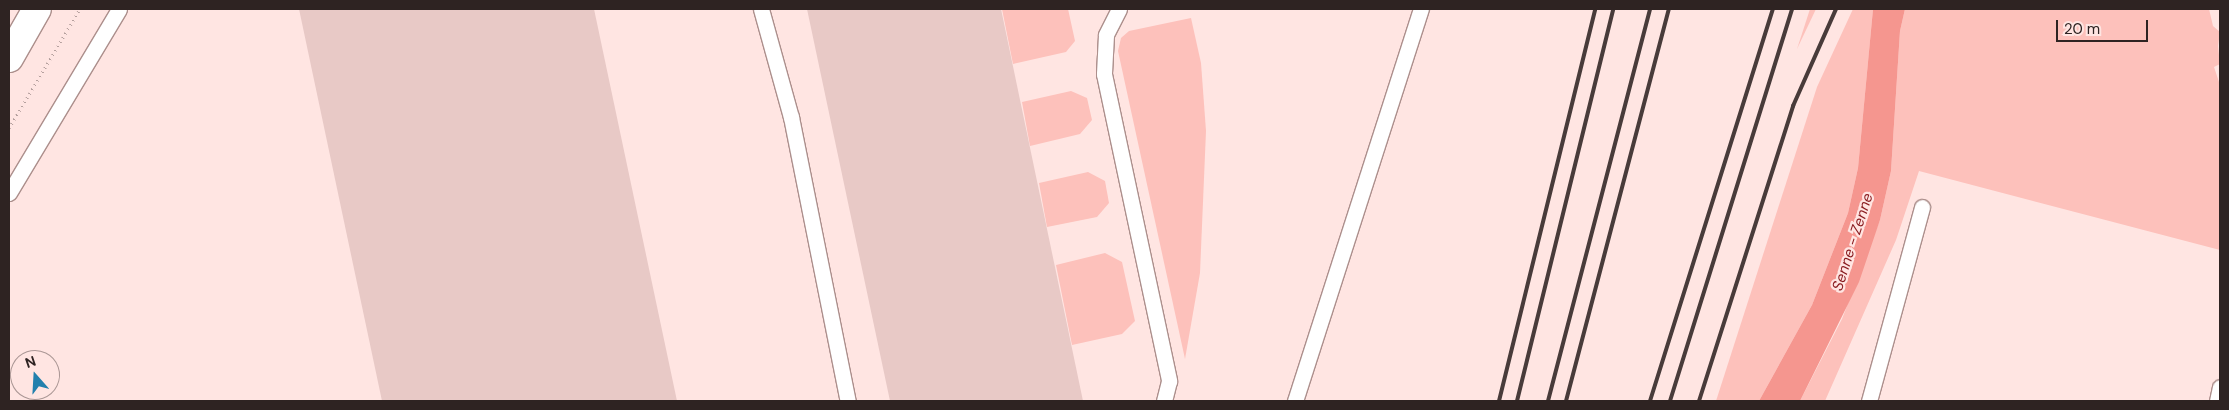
<!DOCTYPE html>
<style>
body{margin:0}
#map{position:relative;width:2229px;height:410px;overflow:hidden;background:#ffe5e2;font-family:"DM Sans",sans-serif}
div>[style]{position:absolute}
.green>*{inset:0;background:#fdc1bb}
.water>*{inset:0;background:#f5968f}
.building>*{inset:0;background:#e8c9c6}
.path>*{height:3px;margin-top:-1.5px;transform-origin:0;background:repeating-linear-gradient(90deg,#b5a09e 0 1px,transparent 0 5px)}
.roads{filter:drop-shadow(1px 0 #ac8f8c) drop-shadow(-1px 0 #ac8f8c) drop-shadow(0 1px #ac8f8c) drop-shadow(0 -1px #ac8f8c)}
.lane>*{height:15px;margin:-7.5px;padding:0 7.5px;transform-origin:7.5px;border-radius:7.5px;background:#fff}
.primary>*{height:28px;margin:-14px;padding:0 14px;transform-origin:14px;border-radius:14px;background:#fff}
.rail>*{height:4px;margin:-2px;padding:0 2px;transform-origin:2px;border-radius:2px;background:#483b3a}
span{translate:-50% -50%;white-space:nowrap;text-align:center;line-height:1.15;-webkit-text-stroke:4.5px #ffe5e2;paint-order:stroke}
.water-label{font-size:15px;color:#891a1e;font-style:italic}
.frame{position:absolute;inset:0;border:10px solid #2e2322;pointer-events:none}
.north{position:absolute;left:10px;top:350px;width:50px;height:50px;box-sizing:border-box;background:#ffe5e2;border:1px solid #ab9795;border-radius:50%;rotate:341deg;font-size:14px;font-weight:700;line-height:20px;text-align:center;color:#2e2322}
.north::after{content:'';display:block;margin:auto;width:18px;height:22px;background:#2380ad;clip-path:polygon(50% 0,100% 100%,50% 72%,0 100%)}
.scale{position:absolute;left:2056px;top:20px;width:92px;height:22px;box-sizing:border-box;border:2px solid #2e2322;border-top:0;padding-left:6px;font-size:15px;line-height:18px;white-space:nowrap;color:#2e2322;-webkit-text-stroke:4px #ffe5e2;paint-order:stroke}
</style>
<div id="map">
<div class="green">
<div style="clip-path:polygon(1002px 9px,1068px 9px,1075px 41px,1066px 52px,1013px 64px)"></div>
<div style="clip-path:polygon(1810px 9px,1816px 9px,1797px 49px)"></div>
<div style="clip-path:polygon(1853px 9px,1873px 9px,1858px 168px,1848px 213px,1812px 305px,1759px 401px,1716px 401px,1817px 87px)"></div>
<div style="clip-path:polygon(1905px 9px,2209px 9px,2213px 26px,2220px 32px,2218px 46px,2220px 64px,2214px 67px,2220px 85px,2220px 250px,1919px 171px,1896px 240px,1825px 401px,1800px 401px,1842px 319px,1880px 220px,1891px 171px,1900px 31px)"></div>
<div style="clip-path:polygon(1191px 18px,1201px 63px,1206px 131px,1200px 273px,1185px 359px,1118px 51px,1121px 38px,1129px 31px)"></div>
<div style="clip-path:polygon(1071px 91px,1087px 98px,1092px 120px,1080px 134px,1030px 146px,1022px 102px)"></div>
<div style="clip-path:polygon(1088px 172px,1105px 181px,1109px 203px,1097px 217px,1047px 227px,1039px 183px)"></div>
<div style="clip-path:polygon(1105px 253px,1122px 262px,1135px 321px,1122px 334px,1072px 345px,1056px 265px)"></div>
</div>
<div class="water">
<div style="clip-path:polygon(1873px 9px,1905px 9px,1900px 31px,1891px 171px,1880px 220px,1859px 282px,1800px 401px,1759px 401px,1812px 305px,1848px 213px,1858px 168px)"></div>
</div>
<div class="building">
<div style="clip-path:polygon(299px 9px,594px 9px,677px 401px,382px 401px)"></div>
<div style="clip-path:polygon(807px 9px,1001px 9px,1083px 401px,890px 401px)"></div>
</div>
<div class="path">
<div style="left:9px;top:128px;width:139px;rotate:-59.2deg"></div>
</div>
<div class="roads">
<div class="lane">
<div style="left:761px;top:9px;width:112px;rotate:74.5deg"></div>
<div style="left:791px;top:117px;width:290px;rotate:78.7deg"></div>
<div style="left:1119px;top:9px;width:29px;rotate:117deg"></div>
<div style="left:1106px;top:35px;width:39px;rotate:93deg"></div>
<div style="left:1104px;top:74px;width:314px;rotate:78deg"></div>
<div style="left:1169px;top:381px;width:21px;rotate:104deg"></div>
<div style="left:9px;top:193px;width:214px;rotate:-59.1deg"></div>
<div style="left:1295px;top:401px;width:412px;rotate:-72.2deg"></div>
<div style="left:1869px;top:401px;width:201px;rotate:-74.7deg"></div>
<div style="left:2217px;top:401px;width:14px;rotate:-78deg"></div>
</div>
<div class="primary">
<div style="left:9px;top:58px;width:56px;rotate:-60.3deg"></div>
</div>
</div>
<div class="rail">
<div style="left:1499px;top:401px;width:404px;rotate:-76.2deg"></div>
<div style="left:1517px;top:401px;width:404px;rotate:-76.2deg"></div>
<div style="left:1548px;top:401px;width:405px;rotate:-75.4deg"></div>
<div style="left:1566px;top:401px;width:405px;rotate:-75.3deg"></div>
<div style="left:1650px;top:401px;width:411px;rotate:-72.6deg"></div>
<div style="left:1670px;top:401px;width:411px;rotate:-72.7deg"></div>
<div style="left:1699px;top:401px;width:310px;rotate:-72.3deg"></div>
<div style="left:1793px;top:106px;width:106px;rotate:-66.1deg"></div>
</div>
<div class="water-label">
<span style="left:1853px;top:242px;rotate:-72deg">Senne - Zenne</span>
</div>
<div class="frame"></div>
<div class="north">N</div>
<div class="scale">20 m</div>
</div>
